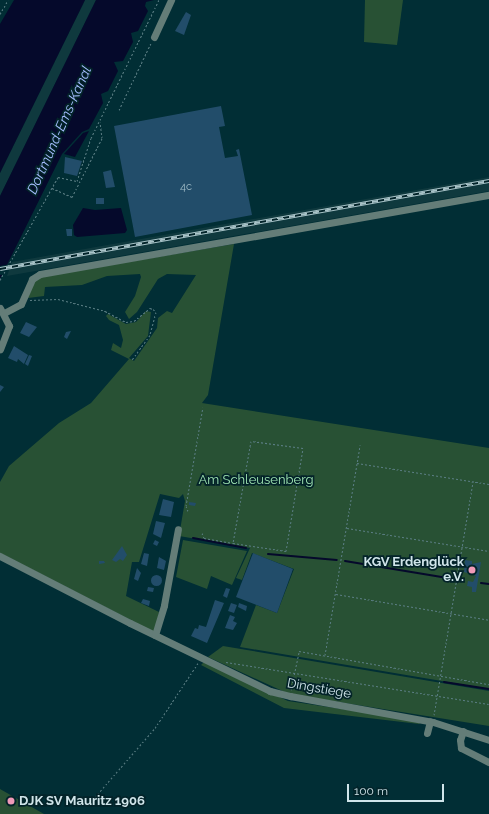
<!DOCTYPE html>
<meta charset="utf-8">
<style>
body{margin:0}
#map{position:relative;width:489px;height:814px;overflow:hidden;background:#012e35;font-family:Raleway,sans-serif}
div>[style]{position:absolute}
.built>*{inset:0;background:#0f393e}
.green>*{inset:0;background:#285134}
.water>*{inset:0;background:#05092b}
.pier>*{inset:0;background:#012e35}
.stream>*{height:2px;margin:-1px;padding:0 1px;transform-origin:1px;border-radius:1px;background:#05092b}
.building>*{inset:0;background:#224d6a}
.round{border-radius:50%}
.path>*{height:1px;margin-top:-0.5px;transform-origin:0;background:repeating-linear-gradient(90deg,#5a7d83 0 2px,transparent 0 4px)}
.minor>*{height:7px;margin:-3.5px;padding:0 3.5px;transform-origin:3.5px;border-radius:3.5px;background:#647d78}
.rail>*{height:3.5px;margin-top:-1.75px;transform-origin:0;background:repeating-linear-gradient(90deg,#032329 0 6px,#a9c3c8 0 12px);box-sizing:border-box;border-block:1px solid #a9c3c8}
.dots>*{width:11px;height:11px;translate:-50% -50%;box-sizing:border-box;border:2px solid #032329;border-radius:50%}
span{translate:-50% -50%;white-space:nowrap;text-align:center;line-height:1.15;-webkit-text-stroke:3.5px #032329;paint-order:stroke}
.number-label{font-size:11px;color:#a4bfca}
.number-label span{-webkit-text-stroke-width:0}
.park-label{font-size:13px;color:#a1e5b3}
.poi-label{font-size:13px;color:#d0e5ea;font-weight:700}
.right{translate:-100% -50%;text-align:right}
.left{translate:0 -50%;text-align:left}
.street-label{font-size:13px;color:#d0e5ea}
.water-label{font-size:14px;color:#a6bdff;font-style:italic}
.scale{position:absolute;left:347px;top:784px;width:97px;height:18px;box-sizing:border-box;border:2px solid #d0e5ea;border-top:0;padding-left:5px;font-size:12px;line-height:14px;white-space:nowrap;color:#d0e5ea;-webkit-text-stroke:3px #032329;paint-order:stroke}
</style>
<div id="map">
<div class="built">
<div style="clip-path:polygon(85px 0,96px 0,0 196px,0 173px)"></div>
<div style="clip-path:polygon(489px 177px,489px 191px,7px 276px,12px 262px)"></div>
</div>
<div class="green">
<div style="clip-path:polygon(365px 0,403px 0,397px 45px,364px 42px)"></div>
<div style="clip-path:polygon(234px 244px,208px 395px,202px 403px,489px 448px,489px 689px,240px 647px,256px 605px,277px 613px,294px 569px,252px 553px,242px 580px,236px 578px,250px 548px,179px 536px,185px 501px,183px 494px,179px 498px,160px 494px,139px 562px,132px 562px,126px 596px,159px 612px,156px 633px,0 553px,0 482px,9px 466px,59px 423px,91px 403px,129px 359px,111px 350px,113px 343px,121px 348px,123px 340px,119px 325px,109px 320px,106px 316px,108px 314px,126px 324px,136px 322px,146px 311px,151px 312px,148px 336px,129px 358px,134px 361px,157px 328px,158px 318px,167px 311px,172px 313px,196px 275px,167px 274px,158px 279px,137px 312px,129px 319px,125px 312px,135px 296px,141px 277px,140px 274px,107px 276px,82px 285px,45px 287px,44px 296px,28px 298px,33px 282px,40px 277px)"></div>
<div style="clip-path:polygon(183px 540px,247px 551px,232px 585px,211px 576px,207px 589px,176px 577px)"></div>
<div style="clip-path:polygon(223px 646px,489px 691px,489px 726px,289px 694px,208px 657px)"></div>
<div style="clip-path:polygon(204px 662px,288px 701px,422px 721px,419px 724px,284px 708px,201px 665px)"></div>
<div style="clip-path:polygon(0 789px,44px 814px,0 814px)"></div>
</div>
<div class="water">
<div style="clip-path:polygon(14px 0,85px 0,0 173px,0 24px)"></div>
<div style="clip-path:polygon(96px 0,154px 0,146px 2px,145px 6px,148px 11px,138px 31px,131px 33px,133px 42px,123px 61px,114px 62px,118px 71px,108px 91px,101px 94px,103px 103px,89px 129px,82px 132px,62px 154px,0 279px,0 196px)"></div>
<div style="clip-path:polygon(89px 131px,75px 157px,64px 154px,83px 133px)"></div>
<div style="clip-path:polygon(83px 208px,95px 210px,121px 208px,127px 230px,125px 233px,77px 237px,74px 235px,73px 225px)"></div>
</div>
<div class="pier">
<div style="clip-path:polygon(11px 264px,5px 274px,0 275px,0 266px)"></div>
</div>
<div class="stream">
<div style="left:193px;top:538px;width:54px;rotate:10.7deg"></div>
<div style="left:268px;top:554px;width:69px;rotate:5deg"></div>
<div style="left:345px;top:561px;width:104px;rotate:9.4deg"></div>
<div style="left:481px;top:583px;width:8px;rotate:7deg"></div>
<div style="left:444px;top:682px;width:46px;rotate:8.8deg"></div>
</div>
<div class="building">
<div style="clip-path:polygon(186px 12px,191px 15px,184px 35px,175px 31px)"></div>
<div style="clip-path:polygon(221px 106px,225px 126px,219px 127px,225px 158px,238px 156px,236px 150px,239px 149px,252px 215px,135px 237px,114px 126px)"></div>
<div style="clip-path:polygon(65px 157px,82px 161px,77px 176px,64px 173px)"></div>
<div style="clip-path:polygon(111px 170px,115px 187px,106px 188px,103px 172px)"></div>
<div style="clip-path:polygon(96px 198px,104px 198px,104px 204px,96px 204px)"></div>
<div style="clip-path:polygon(66px 229px,72px 229px,72px 236px,67px 236px)"></div>
<div style="clip-path:polygon(26px 322px,37px 327px,29px 337px,20px 333px)"></div>
<div style="clip-path:polygon(71px 331px,67px 339px,64px 337px,66px 332px)"></div>
<div style="clip-path:polygon(14px 346px,28px 355px,24px 364px,18px 359px,17px 362px,8px 358px)"></div>
<div style="clip-path:polygon(29px 355px,32px 356px,28px 366px,25px 364px)"></div>
<div style="clip-path:polygon(0 385px,4px 387px,0 392px)"></div>
<div style="clip-path:polygon(163px 499px,174px 502px,171px 517px,159px 515px)"></div>
<div style="clip-path:polygon(189px 502px,196px 503px,195px 506px,189px 505px)"></div>
<div style="clip-path:polygon(156px 521px,165px 523px,161px 538px,153px 534px)"></div>
<div style="clip-path:polygon(155px 540px,159px 542px,157px 546px,153px 544px)"></div>
<div style="clip-path:polygon(122px 546px,127px 555px,123px 561px,120px 559px,116px 562px,112px 560px)"></div>
<div style="clip-path:polygon(144px 553px,149px 554px,147px 566px,141px 564px)"></div>
<div style="clip-path:polygon(253px 553px,293px 569px,277px 613px,236px 597px)"></div>
<div style="clip-path:polygon(159px 557px,166px 561px,164px 570px,157px 568px)"></div>
<div style="clip-path:polygon(465px 560px,472px 561px,472px 564px,481px 562px,476px 592px,472px 592px,472px 587px,467px 586px,468px 581px,473px 582px,476px 576px,464px 572px)"></div>
<div style="clip-path:polygon(99px 561px,104px 561px,105px 563px,99px 564px)"></div>
<div style="clip-path:polygon(137px 568px,141px 573px,138px 581px,134px 579px)"></div>
<div class="round" style="left:150.5px;top:574.5px;width:11px;height:11px"></div>
<div style="clip-path:polygon(148px 587px,154px 588px,153px 592px,147px 591px)"></div>
<div style="clip-path:polygon(226px 588px,230px 589px,227px 598px,223px 596px)"></div>
<div style="clip-path:polygon(143px 599px,150px 601px,149px 606px,141px 603px)"></div>
<div style="clip-path:polygon(215px 600px,224px 603px,207px 643px,191px 636px,195px 628px,198px 629px,199px 625px,206px 627px)"></div>
<div style="clip-path:polygon(231px 603px,237px 605px,234px 613px,228px 611px)"></div>
<div style="clip-path:polygon(239px 603px,247px 606px,246px 611px,238px 607px)"></div>
<div style="clip-path:polygon(230px 615px,235px 617px,233px 621px,237px 623px,233px 630px,225px 628px)"></div>
</div>
<div class="path">
<div style="left:0;top:14px;width:16px;rotate:-60deg"></div>
<div style="left:119px;top:110px;width:74px;rotate:-64.5deg"></div>
<div style="left:52px;top:188px;width:22px;rotate:24deg"></div>
<div style="left:72px;top:197px;width:66px;rotate:-63deg"></div>
<div style="left:102px;top:138px;width:16px;rotate:-97deg"></div>
<div style="left:0;top:280px;width:118px;rotate:-60.6deg"></div>
<div style="left:58px;top:177px;width:19px;rotate:12deg"></div>
<div style="left:77px;top:181px;width:45px;rotate:-72deg"></div>
<div style="left:91px;top:138px;width:154px;rotate:-63.8deg"></div>
<div style="left:30px;top:300px;width:28px;rotate:-2deg"></div>
<div style="left:58px;top:299px;width:49px;rotate:14.3deg"></div>
<div style="left:105px;top:311px;width:24px;rotate:28deg"></div>
<div style="left:126px;top:322px;width:8px;rotate:-7deg"></div>
<div style="left:134px;top:321px;width:21px;rotate:-39deg"></div>
<div style="left:150px;top:308px;width:3px;rotate:18deg"></div>
<div style="left:153px;top:309px;width:4px;rotate:45deg"></div>
<div style="left:156px;top:312px;width:24px;rotate:105deg"></div>
<div style="left:150px;top:335px;width:31px;rotate:126deg"></div>
<div style="left:357px;top:463px;width:134px;rotate:9deg"></div>
<div style="left:188px;top:511px;width:5px;rotate:-112deg"></div>
<div style="left:186px;top:506px;width:100px;rotate:-80.3deg"></div>
<div style="left:347px;top:528px;width:144px;rotate:9.2deg"></div>
<div style="left:202px;top:533px;width:5px;rotate:68deg"></div>
<div style="left:204px;top:538px;width:29px;rotate:10deg"></div>
<div style="left:233px;top:543px;width:54px;rotate:8.6deg"></div>
<div style="left:286px;top:551px;width:104px;rotate:-80.6deg"></div>
<div style="left:303px;top:448px;width:52px;rotate:-172.3deg"></div>
<div style="left:251px;top:441px;width:104px;rotate:100deg"></div>
<div style="left:336px;top:594px;width:155px;rotate:9.6deg"></div>
<div style="left:325px;top:655px;width:213px;rotate:-80.5deg"></div>
<div style="left:226px;top:662px;width:266px;rotate:9.1deg"></div>
<div style="left:291px;top:690px;width:40px;rotate:-78deg"></div>
<div style="left:299px;top:651px;width:193px;rotate:9.9deg"></div>
<div style="left:434px;top:715px;width:237px;rotate:-80.5deg"></div>
<div style="left:95px;top:797px;width:91px;rotate:-49deg"></div>
<div style="left:155px;top:728px;width:78px;rotate:-56.5deg"></div>
</div>
<div class="minor">
<div style="left:154px;top:37px;width:41px;rotate:-65.3deg"></div>
<div style="left:0;top:308px;width:20px;rotate:63deg"></div>
<div style="left:9px;top:326px;width:25px;rotate:111deg"></div>
<div style="left:4px;top:313px;width:19px;rotate:-28deg"></div>
<div style="left:21px;top:304px;width:27px;rotate:-66deg"></div>
<div style="left:32px;top:279px;width:9px;rotate:-32deg"></div>
<div style="left:40px;top:274px;width:456px;rotate:-10deg"></div>
<div style="left:0;top:556px;width:146px;rotate:27.3deg"></div>
<div style="left:130px;top:623px;width:156px;rotate:25.9deg"></div>
<div style="left:270px;top:691px;width:21px;rotate:14deg"></div>
<div style="left:290px;top:696px;width:145px;rotate:10.3deg"></div>
<div style="left:433px;top:722px;width:59px;rotate:17.8deg"></div>
<div style="left:155px;top:635px;width:31px;rotate:-73deg"></div>
<div style="left:164px;top:605px;width:77px;rotate:-79.6deg"></div>
<div style="left:463px;top:731px;width:9px;rotate:108deg"></div>
<div style="left:460px;top:740px;width:8px;rotate:83deg"></div>
<div style="left:461px;top:748px;width:31px;rotate:27deg"></div>
<div style="left:427px;top:733px;width:12px;rotate:-76deg"></div>
</div>
<div class="rail">
<div style="left:0;top:269px;width:497px;rotate:-10.2deg"></div>
</div>
<div class="dots">
<div style="left:472px;top:570px;background:#ef9ab8"></div>
<div style="left:11px;top:801px;background:#ef9ab8"></div>
</div>
<div class="number-label">
<span style="left:186px;top:187px">4c</span>
</div>
<div class="park-label">
<span style="left:256px;top:480px">Am Schleusenberg</span>
</div>
<div class="poi-label">
<span class="right" style="left:464px;top:570px">KGV Erdenglück<br>e.V.</span>
<span class="left" style="left:19px;top:801px">DJK SV Mauritz 1906</span>
</div>
<div class="street-label">
<span style="left:319px;top:689px;rotate:10deg">Dingstiege</span>
</div>
<div class="water-label">
<span style="left:59px;top:130px;rotate:-66deg">Dortmund-Ems-Kanal</span>
</div>
<div class="scale">100 m</div>
</div>
